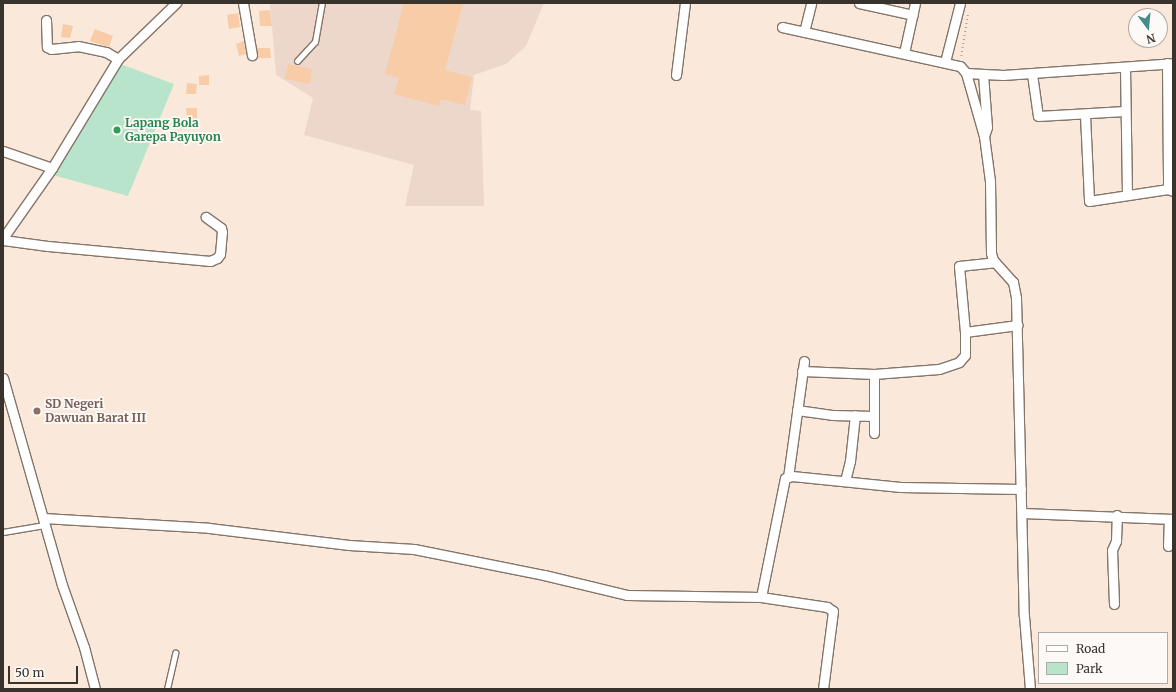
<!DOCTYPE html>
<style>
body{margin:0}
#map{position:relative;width:1176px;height:692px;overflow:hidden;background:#fae9db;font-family:Merriweather,serif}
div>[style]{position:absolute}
.industrial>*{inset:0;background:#edd7ca}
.green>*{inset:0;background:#b9e4cc}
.building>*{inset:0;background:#f7cca7}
.path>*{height:1.5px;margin-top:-0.75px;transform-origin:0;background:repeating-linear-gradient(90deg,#ab9f95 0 1px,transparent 0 4px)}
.roads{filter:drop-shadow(1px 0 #847569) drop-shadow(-1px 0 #847569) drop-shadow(0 1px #847569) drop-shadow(0 -1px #847569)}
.lane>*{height:4.5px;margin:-2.25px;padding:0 2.25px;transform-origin:2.25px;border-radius:2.25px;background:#fff}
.street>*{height:9px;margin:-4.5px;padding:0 4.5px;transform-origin:4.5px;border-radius:4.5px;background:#fff}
.dots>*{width:11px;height:11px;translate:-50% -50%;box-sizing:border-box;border:2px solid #fdf9f6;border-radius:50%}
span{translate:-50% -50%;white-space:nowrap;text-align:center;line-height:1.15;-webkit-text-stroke:3.5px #fdf9f6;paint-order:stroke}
.leisure-label{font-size:12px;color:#27864d;font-weight:700}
.left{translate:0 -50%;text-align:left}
.education-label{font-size:12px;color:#785e54;font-weight:700}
.frame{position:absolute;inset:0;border:4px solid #39332e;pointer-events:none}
.legend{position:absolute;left:1038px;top:632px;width:130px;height:52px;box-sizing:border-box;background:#fdf9f6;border:1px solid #afaaa6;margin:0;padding:5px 7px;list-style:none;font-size:12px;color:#39332e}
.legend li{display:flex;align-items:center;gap:8px;height:20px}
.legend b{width:20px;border:1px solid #afaaa6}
.north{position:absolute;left:1128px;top:8px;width:40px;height:40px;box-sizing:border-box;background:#fdf9f6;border:1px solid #afaaa6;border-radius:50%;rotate:164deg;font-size:11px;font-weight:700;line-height:16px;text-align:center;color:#39332e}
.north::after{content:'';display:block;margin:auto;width:14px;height:18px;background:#448c8a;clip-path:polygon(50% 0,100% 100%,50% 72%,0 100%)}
.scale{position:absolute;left:8px;top:666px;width:70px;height:18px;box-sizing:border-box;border:2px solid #39332e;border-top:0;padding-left:5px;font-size:12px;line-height:14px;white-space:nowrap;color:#39332e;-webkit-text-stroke:3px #fdf9f6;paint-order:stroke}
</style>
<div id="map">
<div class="industrial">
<div style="clip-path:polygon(270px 3px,544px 3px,526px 46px,506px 64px,474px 75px,470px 110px,481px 111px,484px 206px,405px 206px,414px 165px,304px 135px,313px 98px,276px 75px)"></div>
</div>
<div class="green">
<div style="clip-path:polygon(115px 62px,174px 84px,128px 196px,53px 175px)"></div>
</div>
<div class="building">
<div style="clip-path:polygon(404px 3px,463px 3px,445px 70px,472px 77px,465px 105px,441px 99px,439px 106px,394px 94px,399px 78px,385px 74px)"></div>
<div style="clip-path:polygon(270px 10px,272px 26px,260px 26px,259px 11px)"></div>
<div style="clip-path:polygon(238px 13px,240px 27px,229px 29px,227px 15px)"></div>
<div style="clip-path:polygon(63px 24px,73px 26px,70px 38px,61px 37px)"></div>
<div style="clip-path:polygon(95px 29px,113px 36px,109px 47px,90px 41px)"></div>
<div style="clip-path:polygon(244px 41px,246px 54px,239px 56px,236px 44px)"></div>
<div style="clip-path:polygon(257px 48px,270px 48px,271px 58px,257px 58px)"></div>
<div style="clip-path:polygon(288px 64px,312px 69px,310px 84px,285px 79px)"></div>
<div style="clip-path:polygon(209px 75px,209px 85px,199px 85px,199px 76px)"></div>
<div style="clip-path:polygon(187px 83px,197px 84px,196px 94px,186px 94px)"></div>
<div style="clip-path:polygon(186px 108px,197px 108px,197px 120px,187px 121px)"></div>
</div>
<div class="path">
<div style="left:961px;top:56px;width:44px;rotate:-80.8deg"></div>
</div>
<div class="roads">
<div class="lane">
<div style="left:297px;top:61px;width:26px;rotate:-47deg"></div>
<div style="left:315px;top:42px;width:40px;rotate:-80deg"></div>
<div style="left:3px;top:532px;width:43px;rotate:-9.5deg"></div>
<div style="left:167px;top:689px;width:37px;rotate:-77deg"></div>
</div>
<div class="street">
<div style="left:243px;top:3px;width:53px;rotate:80.2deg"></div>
<div style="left:859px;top:3px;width:55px;rotate:12.5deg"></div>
<div style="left:46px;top:20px;width:27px;rotate:88deg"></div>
<div style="left:47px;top:47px;width:4px;rotate:27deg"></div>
<div style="left:51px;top:49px;width:27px;rotate:-6deg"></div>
<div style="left:78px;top:46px;width:29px;rotate:12deg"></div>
<div style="left:106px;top:52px;width:14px;rotate:30deg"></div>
<div style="left:782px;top:27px;width:182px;rotate:12.4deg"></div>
<div style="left:960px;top:66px;width:9px;rotate:49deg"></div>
<div style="left:966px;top:73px;width:66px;rotate:74.1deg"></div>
<div style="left:984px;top:136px;width:45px;rotate:82.4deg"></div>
<div style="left:990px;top:181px;width:72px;rotate:89.2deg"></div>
<div style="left:991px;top:253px;width:7px;rotate:74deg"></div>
<div style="left:993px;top:260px;width:30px;rotate:48deg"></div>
<div style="left:1013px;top:282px;width:16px;rotate:79deg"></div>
<div style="left:1016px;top:298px;width:318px;rotate:88.6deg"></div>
<div style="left:1024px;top:616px;width:73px;rotate:85.3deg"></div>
<div style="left:804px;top:32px;width:30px;rotate:-76deg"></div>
<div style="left:904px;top:53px;width:51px;rotate:-77.6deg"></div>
<div style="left:945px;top:62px;width:61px;rotate:-75.7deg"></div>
<div style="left:1167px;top:63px;width:126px;rotate:89.5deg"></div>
<div style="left:1125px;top:67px;width:128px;rotate:89.1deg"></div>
<div style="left:966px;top:73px;width:37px;rotate:3deg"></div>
<div style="left:1003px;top:75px;width:170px;rotate:-4deg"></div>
<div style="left:983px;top:74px;width:53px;rotate:85.7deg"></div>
<div style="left:987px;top:127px;width:9px;rotate:108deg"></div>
<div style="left:1032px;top:74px;width:42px;rotate:81.9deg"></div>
<div style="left:1038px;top:116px;width:87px;rotate:-3.3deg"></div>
<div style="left:676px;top:75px;width:73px;rotate:-82.9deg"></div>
<div style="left:1085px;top:115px;width:86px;rotate:87.3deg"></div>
<div style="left:1089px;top:201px;width:80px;rotate:-8.6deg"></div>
<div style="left:1168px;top:189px;width:5px;rotate:22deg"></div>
<div style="left:3px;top:151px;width:52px;rotate:19.1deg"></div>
<div style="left:3px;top:238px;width:85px;rotate:-55deg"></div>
<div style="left:52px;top:168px;width:127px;rotate:-58.8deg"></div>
<div style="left:118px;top:59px;width:81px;rotate:-44deg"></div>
<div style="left:3px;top:240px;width:45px;rotate:7.6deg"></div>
<div style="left:48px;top:246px;width:163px;rotate:5.3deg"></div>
<div style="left:210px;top:261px;width:8px;rotate:-23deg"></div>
<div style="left:217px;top:258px;width:5px;rotate:-53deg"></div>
<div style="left:220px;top:254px;width:22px;rotate:-85deg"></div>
<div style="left:222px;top:232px;width:4px;rotate:-104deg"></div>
<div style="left:221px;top:228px;width:19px;rotate:-144deg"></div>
<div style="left:965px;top:332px;width:66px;rotate:-95.2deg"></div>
<div style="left:959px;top:266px;width:36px;rotate:-6deg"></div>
<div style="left:802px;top:371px;width:72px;rotate:2.4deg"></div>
<div style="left:874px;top:374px;width:65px;rotate:-4.4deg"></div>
<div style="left:939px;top:369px;width:21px;rotate:-19deg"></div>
<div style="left:959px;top:362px;width:9px;rotate:-49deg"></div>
<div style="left:965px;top:355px;width:23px;rotate:-90deg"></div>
<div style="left:965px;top:332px;width:53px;rotate:-7.5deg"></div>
<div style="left:3px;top:378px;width:215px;rotate:74.1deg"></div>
<div style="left:62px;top:585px;width:66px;rotate:70.5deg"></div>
<div style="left:84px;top:647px;width:43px;rotate:75.3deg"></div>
<div style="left:797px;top:410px;width:35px;rotate:8deg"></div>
<div style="left:832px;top:415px;width:42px;rotate:1.4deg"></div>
<div style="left:874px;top:433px;width:59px;rotate:-90deg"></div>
<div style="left:788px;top:477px;width:117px;rotate:-82.1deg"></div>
<div style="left:845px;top:481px;width:21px;rotate:-76deg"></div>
<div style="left:850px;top:461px;width:46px;rotate:-83.8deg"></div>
<div style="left:1022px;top:513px;width:151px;rotate:2.3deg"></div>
<div style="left:43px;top:518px;width:166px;rotate:3.4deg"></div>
<div style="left:209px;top:528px;width:141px;rotate:6.9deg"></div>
<div style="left:349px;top:545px;width:65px;rotate:3.5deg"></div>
<div style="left:414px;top:549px;width:133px;rotate:11.3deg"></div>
<div style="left:544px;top:575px;width:85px;rotate:13.5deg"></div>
<div style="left:627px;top:595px;width:134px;rotate:0.9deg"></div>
<div style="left:761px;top:597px;width:121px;rotate:-78.6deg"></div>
<div style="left:785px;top:478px;width:7px;rotate:-16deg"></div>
<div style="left:792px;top:476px;width:109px;rotate:5.8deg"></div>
<div style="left:900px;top:487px;width:121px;rotate:0.9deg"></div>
<div style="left:1168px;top:546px;width:27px;rotate:-88deg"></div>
<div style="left:761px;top:597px;width:67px;rotate:8.6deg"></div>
<div style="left:827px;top:607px;width:7px;rotate:34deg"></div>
<div style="left:833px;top:611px;width:79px;rotate:97.3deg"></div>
<div style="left:1114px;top:604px;width:54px;rotate:-92.1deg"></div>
<div style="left:1112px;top:550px;width:10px;rotate:-66deg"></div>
<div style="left:1116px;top:541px;width:26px;rotate:-88deg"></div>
</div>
</div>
<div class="dots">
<div style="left:117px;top:130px;background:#2e9e5b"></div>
<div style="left:37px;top:411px;background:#8d6e63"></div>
</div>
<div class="leisure-label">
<span class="left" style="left:125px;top:130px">Lapang Bola<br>Garepa Payuyon</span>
</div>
<div class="education-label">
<span class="left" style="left:45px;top:411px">SD Negeri<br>Dawuan Barat III</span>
</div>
<div class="frame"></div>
<ul class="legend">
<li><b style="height:5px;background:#fff"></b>Road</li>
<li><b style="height:11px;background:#b9e4cc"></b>Park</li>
</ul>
<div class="north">N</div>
<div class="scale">50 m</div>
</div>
